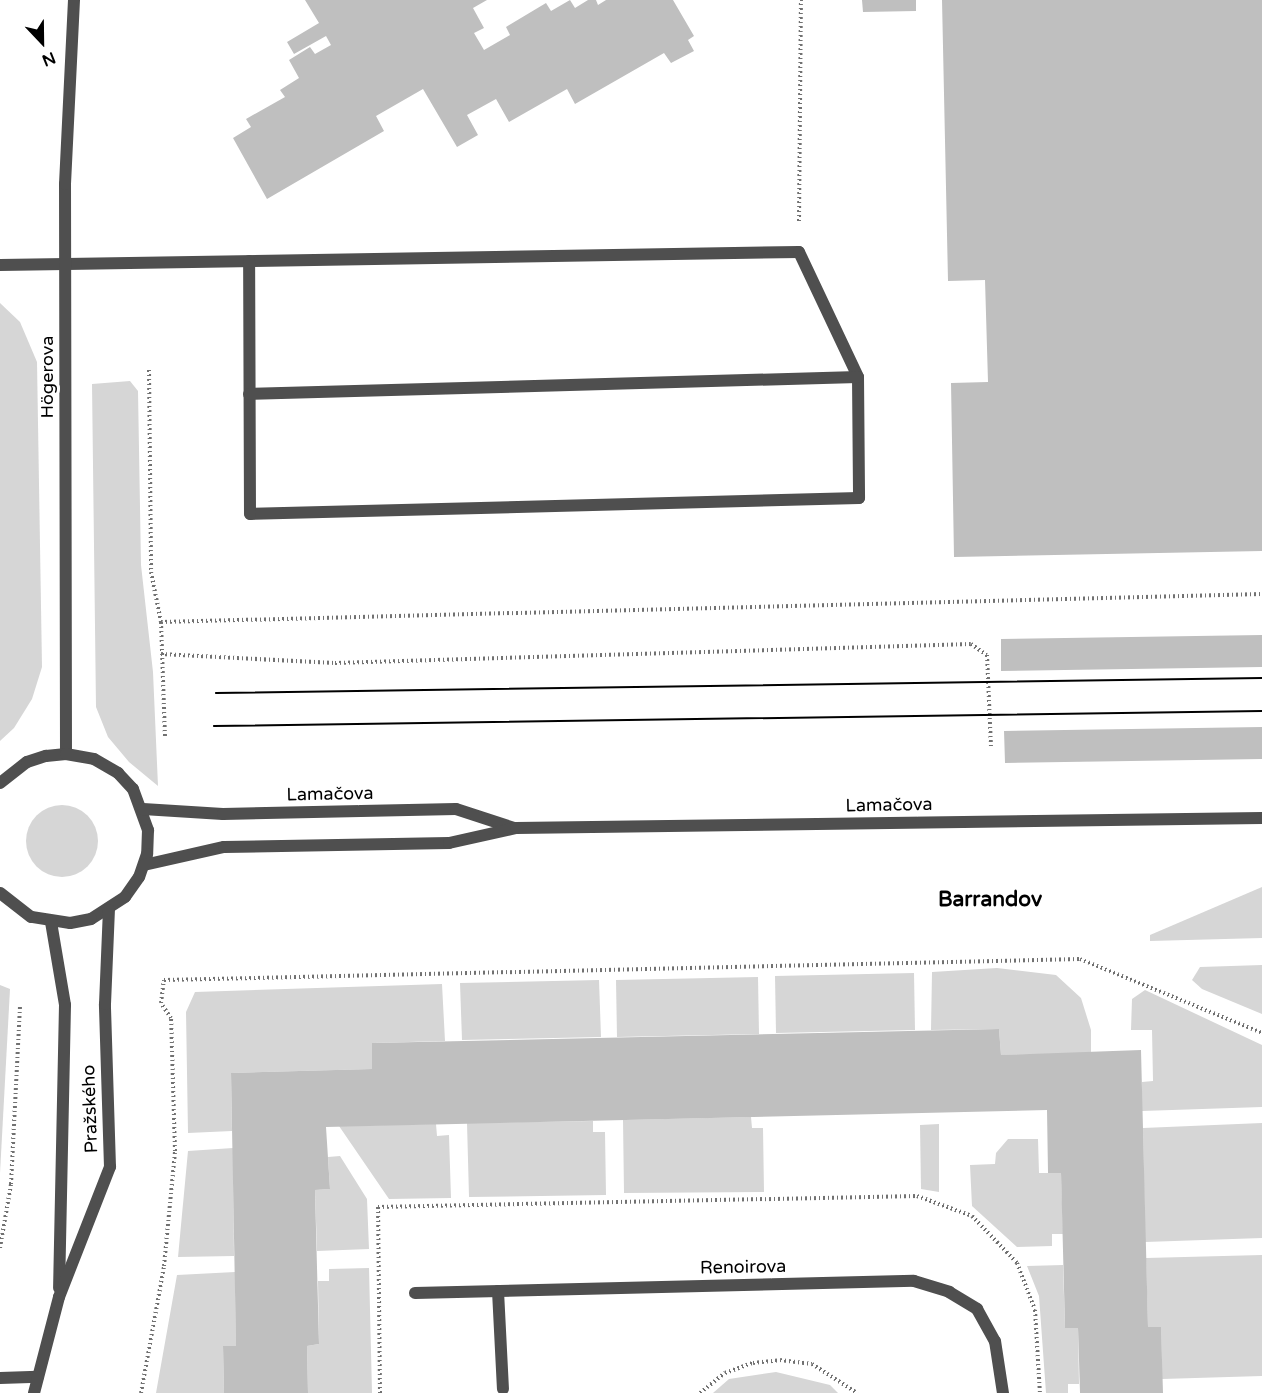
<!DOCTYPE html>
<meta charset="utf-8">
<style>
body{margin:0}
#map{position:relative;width:1262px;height:1393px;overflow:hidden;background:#fff;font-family:"Varela Round",sans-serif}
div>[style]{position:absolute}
.green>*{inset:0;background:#d6d6d6}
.round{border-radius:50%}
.building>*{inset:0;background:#bfbfbf}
.path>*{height:4px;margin-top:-2px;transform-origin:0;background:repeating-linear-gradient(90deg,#717171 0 1.5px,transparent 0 4.5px)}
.service>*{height:12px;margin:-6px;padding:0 6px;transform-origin:6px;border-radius:6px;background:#4f4f4f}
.minor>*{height:12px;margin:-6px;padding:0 6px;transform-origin:6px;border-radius:6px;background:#4f4f4f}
.tertiary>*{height:12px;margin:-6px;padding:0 6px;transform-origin:6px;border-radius:6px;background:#4f4f4f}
.tram>*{height:1.5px;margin:-0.75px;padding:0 0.75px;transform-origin:0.75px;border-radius:0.75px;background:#000}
span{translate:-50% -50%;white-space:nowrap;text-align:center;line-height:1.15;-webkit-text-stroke:6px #fff;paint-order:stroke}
.street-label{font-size:18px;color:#000}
.quarter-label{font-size:21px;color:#000;font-weight:700}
.north{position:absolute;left:12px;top:12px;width:60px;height:60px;-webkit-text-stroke:4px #fff;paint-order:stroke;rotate:158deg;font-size:16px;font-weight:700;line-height:24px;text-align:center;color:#000}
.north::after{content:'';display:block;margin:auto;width:21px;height:27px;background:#000;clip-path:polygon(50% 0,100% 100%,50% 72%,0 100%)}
</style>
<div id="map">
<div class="green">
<div style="clip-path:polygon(0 303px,20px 322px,37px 362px,42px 667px,32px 699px,14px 728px,0 741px)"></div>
<div style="clip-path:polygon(130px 381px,138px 391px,141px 565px,153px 672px,158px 786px,129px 762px,108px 737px,96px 707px,92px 384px)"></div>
<div class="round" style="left:26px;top:805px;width:72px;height:72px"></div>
<div style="clip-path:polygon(1262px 887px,1262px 938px,1150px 941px,1150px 935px)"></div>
<div style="clip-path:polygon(1262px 965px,1262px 1014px,1202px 989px,1192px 980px,1200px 967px)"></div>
<div style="clip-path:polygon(997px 968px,1056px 975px,1081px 998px,1091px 1030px,1091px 1054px,1001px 1055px,999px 1029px,931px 1030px,932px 972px)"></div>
<div style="clip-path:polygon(914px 973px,915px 1030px,776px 1033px,775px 976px)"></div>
<div style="clip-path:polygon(758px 977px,759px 1034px,617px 1037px,616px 980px)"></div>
<div style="clip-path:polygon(599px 980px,601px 1037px,462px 1040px,460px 983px)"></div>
<div style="clip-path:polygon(442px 984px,445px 1041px,372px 1043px,372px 1069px,231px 1073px,232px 1131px,188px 1133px,186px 1012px,195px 992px)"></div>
<div style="clip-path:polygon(0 985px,10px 989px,0 1173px)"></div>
<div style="clip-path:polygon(1145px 990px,1262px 1045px,1262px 1107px,1142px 1111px,1142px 1082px,1153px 1081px,1152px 1030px,1131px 1030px,1132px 999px)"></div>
<div style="clip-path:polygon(751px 1117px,752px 1128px,763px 1128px,764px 1192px,624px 1193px,623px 1120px)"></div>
<div style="clip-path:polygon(593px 1121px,593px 1132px,605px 1132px,606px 1195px,469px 1197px,467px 1123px)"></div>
<div style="clip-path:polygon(1262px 1123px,1262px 1238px,1145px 1242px,1143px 1128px)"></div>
<div style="clip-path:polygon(436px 1124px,437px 1136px,449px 1135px,451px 1198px,389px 1199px,339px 1126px)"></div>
<div style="clip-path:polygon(939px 1124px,939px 1192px,921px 1189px,920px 1125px)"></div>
<div style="clip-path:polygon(1008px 1139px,1038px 1139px,1039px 1173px,1061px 1173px,1063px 1234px,1052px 1234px,1052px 1246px,1017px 1247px,972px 1206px,970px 1165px,995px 1164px,996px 1153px)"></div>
<div style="clip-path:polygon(233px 1148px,234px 1256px,178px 1257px,188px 1151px)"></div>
<div style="clip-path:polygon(340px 1156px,367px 1199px,369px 1249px,317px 1251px,315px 1190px,330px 1189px,328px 1157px)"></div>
<div style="clip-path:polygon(1262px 1255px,1262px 1376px,1162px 1379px,1161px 1327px,1148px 1327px,1146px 1258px)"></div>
<div style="clip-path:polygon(1063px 1265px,1065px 1328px,1078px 1328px,1079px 1384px,1068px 1384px,1068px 1393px,1046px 1393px,1039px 1296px,1027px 1266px)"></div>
<div style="clip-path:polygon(369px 1268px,372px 1393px,308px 1393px,307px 1346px,319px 1344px,318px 1281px,329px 1281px,329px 1269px)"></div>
<div style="clip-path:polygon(235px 1272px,236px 1346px,223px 1347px,224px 1393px,156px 1393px,177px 1275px)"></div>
<div style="clip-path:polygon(776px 1372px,830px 1385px,838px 1393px,713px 1393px,729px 1379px)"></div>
</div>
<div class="building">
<div style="clip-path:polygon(305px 0,487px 0,473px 8px,484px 28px,474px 33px,484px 50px,510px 35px,506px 27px,546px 3px,551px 11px,570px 0,575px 8px,588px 0,596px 0,598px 5px,606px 0,673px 0,694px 36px,688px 40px,694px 51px,671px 63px,664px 53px,575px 104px,567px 89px,509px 122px,496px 99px,467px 115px,478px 135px,457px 147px,423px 89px,376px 116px,384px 131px,267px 199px,233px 138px,251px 127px,246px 119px,285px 97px,280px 90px,299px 78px,289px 60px,310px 47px,315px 54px,331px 45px,326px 36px,294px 54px,287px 42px,319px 23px)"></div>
<div style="clip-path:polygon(862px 0,916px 0,916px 11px,863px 12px)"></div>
<div style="clip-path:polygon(942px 0,1262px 0,1262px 551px,954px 557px,951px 383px,988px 382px,985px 280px,948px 281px)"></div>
<div style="clip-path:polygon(1262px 635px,1262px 667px,1001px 671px,1001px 639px)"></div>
<div style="clip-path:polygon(1262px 727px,1262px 759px,1005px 763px,1004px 731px)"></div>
<div style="clip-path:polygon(999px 1029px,1001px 1055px,1141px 1050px,1148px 1327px,1161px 1327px,1163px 1393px,1080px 1393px,1078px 1328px,1065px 1328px,1061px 1173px,1048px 1173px,1047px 1110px,326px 1127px,330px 1189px,315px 1190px,319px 1344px,307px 1346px,308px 1393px,224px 1393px,223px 1346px,236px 1346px,231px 1073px,372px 1069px,372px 1043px)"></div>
</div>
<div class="path">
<div style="left:799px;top:221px;width:221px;rotate:-89.5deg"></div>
<div style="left:149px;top:370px;width:202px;rotate:89.4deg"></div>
<div style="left:151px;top:572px;width:51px;rotate:78.7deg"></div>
<div style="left:161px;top:622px;width:1101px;rotate:-1.46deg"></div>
<div style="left:161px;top:622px;width:117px;rotate:88deg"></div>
<div style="left:161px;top:654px;width:174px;rotate:3deg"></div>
<div style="left:335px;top:663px;width:636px;rotate:-1.71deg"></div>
<div style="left:971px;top:644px;width:19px;rotate:35deg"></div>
<div style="left:987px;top:655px;width:92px;rotate:87.5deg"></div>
<div style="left:0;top:1248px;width:65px;rotate:-80.2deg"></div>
<div style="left:11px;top:1184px;width:179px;rotate:-87.1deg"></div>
<div style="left:141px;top:1393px;width:129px;rotate:-79.7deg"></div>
<div style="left:164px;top:1266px;width:116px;rotate:-84.5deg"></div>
<div style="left:175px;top:1151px;width:133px;rotate:-91.7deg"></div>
<div style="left:171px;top:1018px;width:18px;rotate:-124deg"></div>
<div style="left:161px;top:1003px;width:23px;rotate:-83deg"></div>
<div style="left:164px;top:980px;width:916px;rotate:-1.31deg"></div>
<div style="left:1080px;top:959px;width:196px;rotate:22.1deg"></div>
<div style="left:380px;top:1393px;width:186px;rotate:-90.6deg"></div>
<div style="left:378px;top:1207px;width:539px;rotate:-1.17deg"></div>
<div style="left:917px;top:1196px;width:59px;rotate:20deg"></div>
<div style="left:972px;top:1216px;width:65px;rotate:46.2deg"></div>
<div style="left:1017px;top:1263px;width:50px;rotate:69deg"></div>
<div style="left:1035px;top:1310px;width:83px;rotate:86.6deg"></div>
<div style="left:700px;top:1393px;width:32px;rotate:-39deg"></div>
<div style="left:725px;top:1373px;width:30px;rotate:-20deg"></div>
<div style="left:753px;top:1363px;width:27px;rotate:-6deg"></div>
<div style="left:780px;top:1360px;width:32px;rotate:7deg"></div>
<div style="left:812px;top:1364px;width:54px;rotate:32.8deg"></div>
</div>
<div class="service">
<div style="left:66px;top:264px;width:733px;rotate:-0.94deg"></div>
<div style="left:799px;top:252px;width:138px;rotate:64.7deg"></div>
<div style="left:858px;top:377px;width:121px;rotate:89.5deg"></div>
<div style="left:859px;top:498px;width:609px;rotate:178.5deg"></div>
<div style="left:250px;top:514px;width:253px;rotate:-90.2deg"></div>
<div style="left:249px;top:394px;width:609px;rotate:-1.6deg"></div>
<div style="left:498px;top:1291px;width:98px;rotate:87.1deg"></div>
</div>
<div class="minor">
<div style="left:0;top:265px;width:66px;rotate:-0.9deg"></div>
<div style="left:66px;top:754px;width:570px;rotate:-90.1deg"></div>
<div style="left:65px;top:184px;width:184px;rotate:-87.2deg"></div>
<div style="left:415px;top:1293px;width:499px;rotate:-1.4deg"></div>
<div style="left:914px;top:1281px;width:37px;rotate:17deg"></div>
<div style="left:949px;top:1292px;width:33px;rotate:31deg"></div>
<div style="left:977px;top:1309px;width:37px;rotate:61deg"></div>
<div style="left:995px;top:1341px;width:53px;rotate:81.3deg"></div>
<div style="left:0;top:1378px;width:38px;rotate:-2deg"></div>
</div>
<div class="tertiary">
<div style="left:0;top:783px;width:34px;rotate:-38deg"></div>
<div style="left:27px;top:762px;width:20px;rotate:-18deg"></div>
<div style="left:46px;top:756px;width:20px;rotate:-6deg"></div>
<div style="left:66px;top:754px;width:28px;rotate:10deg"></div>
<div style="left:94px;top:759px;width:28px;rotate:30deg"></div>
<div style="left:118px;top:773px;width:22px;rotate:47deg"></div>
<div style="left:133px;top:789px;width:44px;rotate:69.9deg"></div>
<div style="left:148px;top:830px;width:24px;rotate:92deg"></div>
<div style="left:147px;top:854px;width:24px;rotate:109deg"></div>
<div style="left:139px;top:877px;width:24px;rotate:125deg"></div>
<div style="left:125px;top:897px;width:40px;rotate:147.1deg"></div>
<div style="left:91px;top:919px;width:21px;rotate:169deg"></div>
<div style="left:70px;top:923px;width:39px;rotate:-171deg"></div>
<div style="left:31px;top:917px;width:39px;rotate:-142deg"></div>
<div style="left:143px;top:809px;width:80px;rotate:3.6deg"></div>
<div style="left:223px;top:814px;width:233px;rotate:-1.2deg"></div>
<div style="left:456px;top:809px;width:61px;rotate:18.1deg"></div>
<div style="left:144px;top:865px;width:82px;rotate:-12.7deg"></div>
<div style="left:224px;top:847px;width:225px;rotate:-1deg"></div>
<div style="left:449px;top:843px;width:69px;rotate:-12.6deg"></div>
<div style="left:516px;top:828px;width:746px;rotate:-0.77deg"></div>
<div style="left:51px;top:922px;width:84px;rotate:80.4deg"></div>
<div style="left:65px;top:1005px;width:283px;rotate:91.2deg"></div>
<div style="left:34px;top:1393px;width:99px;rotate:-75.4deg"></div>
<div style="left:59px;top:1297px;width:140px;rotate:-68.6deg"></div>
<div style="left:110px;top:1167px;width:163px;rotate:-91.8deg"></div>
<div style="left:105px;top:1004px;width:94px;rotate:-87.6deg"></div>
</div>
<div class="tram">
<div style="left:216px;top:693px;width:1046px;rotate:-0.82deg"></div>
<div style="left:214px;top:726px;width:1048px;rotate:-0.82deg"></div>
</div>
<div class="street-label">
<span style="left:47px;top:377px;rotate:-90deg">Högerova</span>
<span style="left:330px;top:794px;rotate:-1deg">Lamačova</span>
<span style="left:889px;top:805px;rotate:-1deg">Lamačova</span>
<span style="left:90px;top:1109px;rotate:-92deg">Pražského</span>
<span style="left:743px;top:1267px;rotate:-1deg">Renoirova</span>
</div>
<div class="quarter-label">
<span style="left:990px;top:900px">Barrandov</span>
</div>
<div class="north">N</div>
</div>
